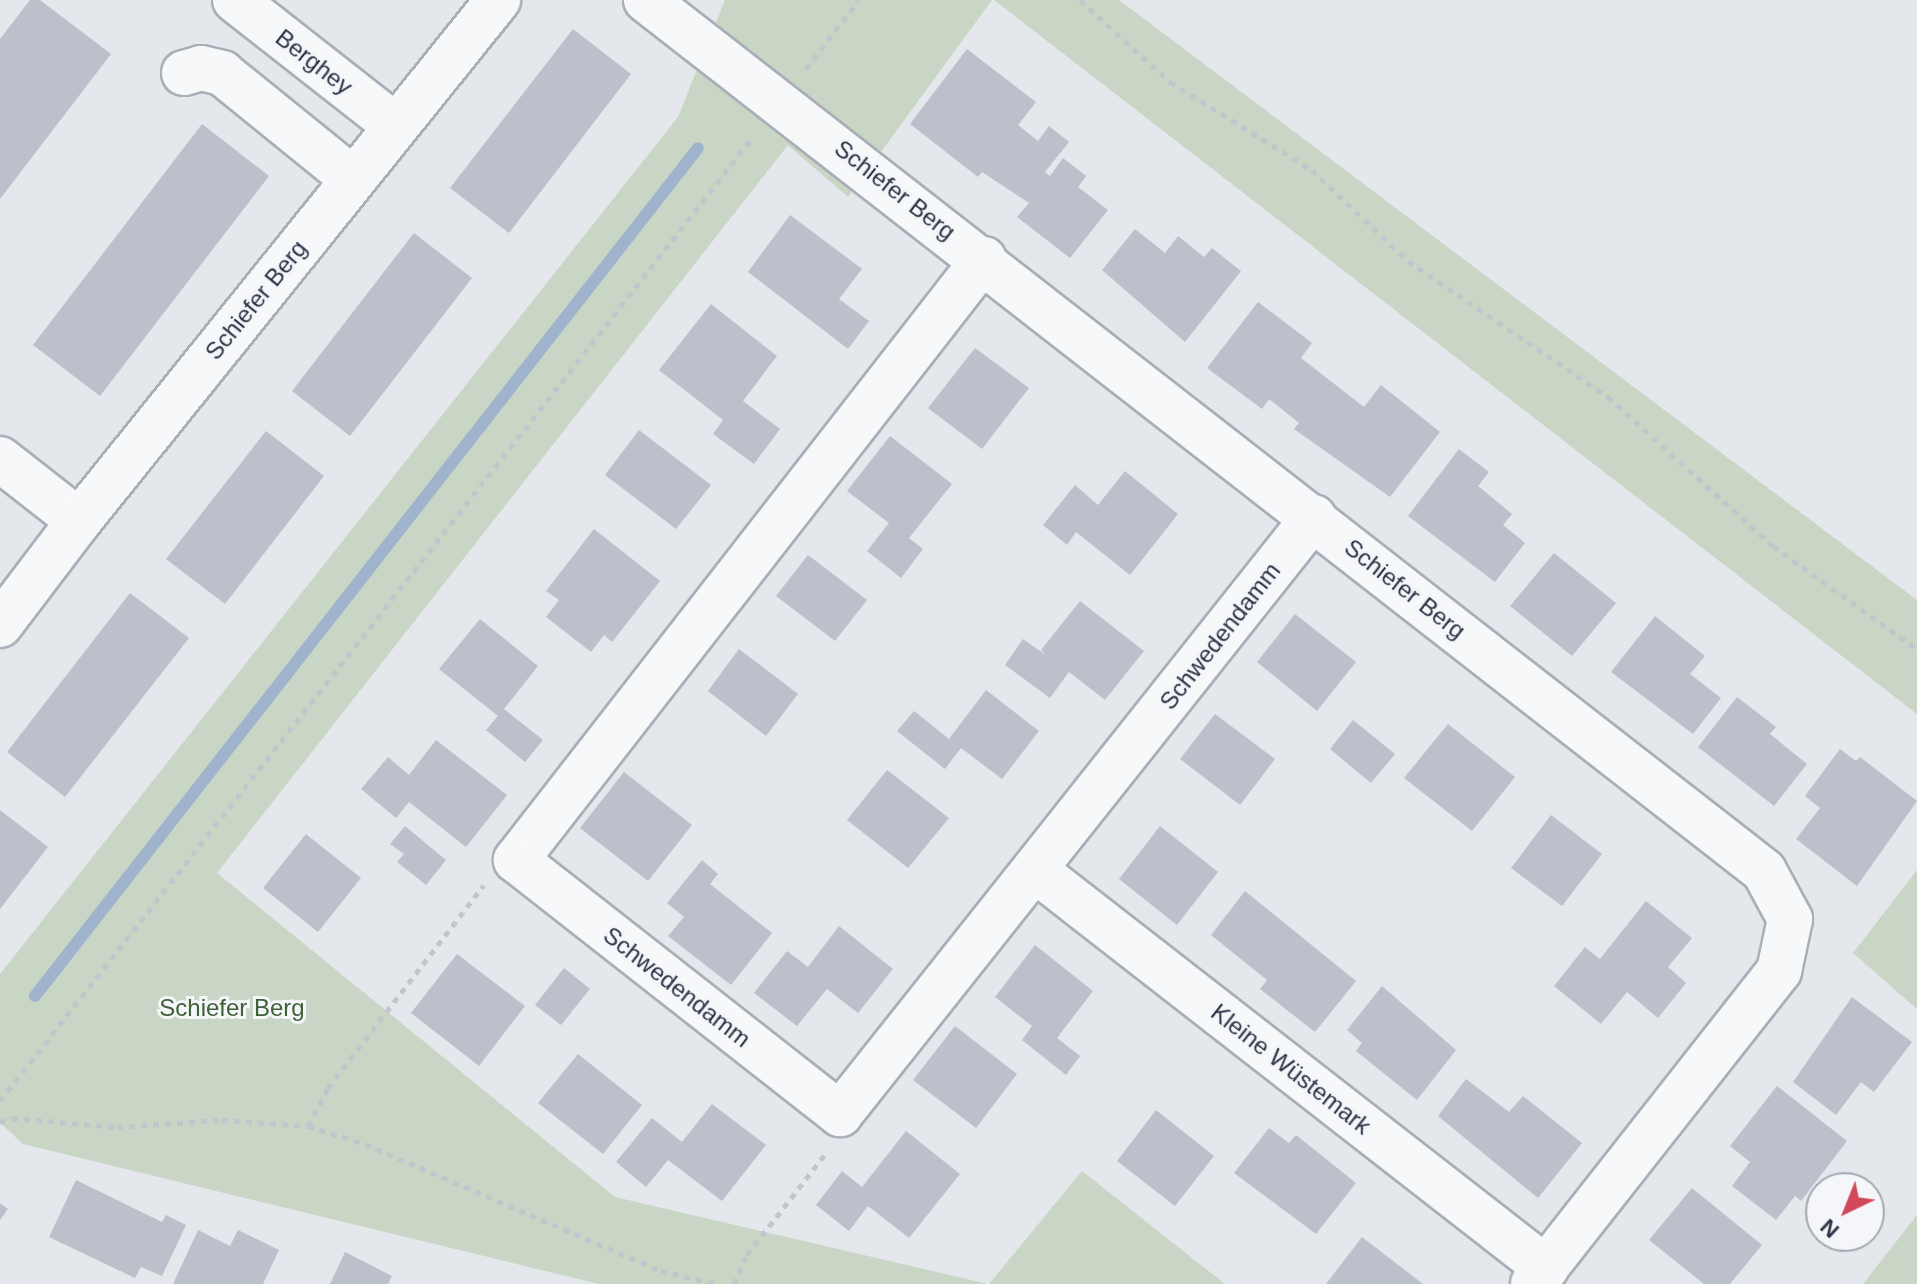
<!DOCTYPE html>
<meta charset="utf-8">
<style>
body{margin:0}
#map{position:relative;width:1917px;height:1284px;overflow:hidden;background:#e4e7ec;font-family:Arial,sans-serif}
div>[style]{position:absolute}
.green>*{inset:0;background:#c9d6c5}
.stream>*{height:12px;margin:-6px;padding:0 6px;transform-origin:6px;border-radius:6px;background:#9fb4cc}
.building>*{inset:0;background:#bbc0ca}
.path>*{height:5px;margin-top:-2.5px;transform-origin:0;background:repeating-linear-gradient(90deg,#c2c5cb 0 6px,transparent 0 12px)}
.roads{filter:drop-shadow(2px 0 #a9aeb7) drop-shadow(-2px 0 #a9aeb7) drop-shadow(0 2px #a9aeb7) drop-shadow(0 -2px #a9aeb7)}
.minor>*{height:44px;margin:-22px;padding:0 22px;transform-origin:22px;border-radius:22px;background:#f7f8fa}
span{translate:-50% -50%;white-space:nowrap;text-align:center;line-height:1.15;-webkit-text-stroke:6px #f4f6f9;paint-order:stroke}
.street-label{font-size:24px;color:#2b3445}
.park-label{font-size:24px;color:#3f6138}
.north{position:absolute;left:1805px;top:1172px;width:80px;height:80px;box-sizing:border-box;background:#f4f6f9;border:2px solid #a4a8b1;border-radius:50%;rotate:223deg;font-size:22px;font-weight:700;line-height:32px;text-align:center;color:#2b3445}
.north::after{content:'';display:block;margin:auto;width:28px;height:36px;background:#d1495b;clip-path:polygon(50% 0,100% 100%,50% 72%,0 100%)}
</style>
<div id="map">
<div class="green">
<div style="clip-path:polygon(725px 0,992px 0,848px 197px,788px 145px,217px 873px,615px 1197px,988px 1284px,599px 1284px,23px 1144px,0 1123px,0 974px,678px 117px)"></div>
<div style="clip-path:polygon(994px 0,1119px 0,1917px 600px,1917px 714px)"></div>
<div style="clip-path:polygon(1917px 870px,1917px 1009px,1853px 953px)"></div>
<div style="clip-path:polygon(1082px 1171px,1225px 1284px,989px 1284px)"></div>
<div style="clip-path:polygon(1917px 1215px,1917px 1284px,1863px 1284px)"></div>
</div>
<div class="stream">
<div style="left:35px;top:996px;width:1076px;rotate:-51.98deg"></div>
</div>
<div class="building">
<div style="clip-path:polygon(30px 0,40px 0,111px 54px,0 199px,0 39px)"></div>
<div style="clip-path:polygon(573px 29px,631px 74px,509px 233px,450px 188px)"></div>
<div style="clip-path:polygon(967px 49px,1036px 102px,1018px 125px,1038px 141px,1049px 126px,1069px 142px,1045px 172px,1050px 176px,1063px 158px,1086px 176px,1078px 187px,1108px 210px,1070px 258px,1017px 217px,1029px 203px,982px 172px,978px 177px,910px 124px)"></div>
<div style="clip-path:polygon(202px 124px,269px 176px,100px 396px,33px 345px)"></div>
<div style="clip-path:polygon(790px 215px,862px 269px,839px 299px,869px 321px,848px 349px,748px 272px)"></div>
<div style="clip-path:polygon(1135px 229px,1165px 253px,1178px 236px,1204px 257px,1212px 248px,1241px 271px,1185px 342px,1102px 270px)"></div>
<div style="clip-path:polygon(414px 233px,472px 278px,350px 436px,292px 391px)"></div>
<div style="clip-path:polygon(1258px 302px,1312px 343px,1301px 358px,1364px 407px,1381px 385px,1440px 432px,1390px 497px,1294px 429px,1299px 423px,1269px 399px,1262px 409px,1207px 368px)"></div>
<div style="clip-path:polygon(711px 304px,777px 356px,743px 401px,780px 429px,754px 464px,713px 434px,723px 420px,659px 370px)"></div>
<div style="clip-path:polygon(975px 348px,1029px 388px,982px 449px,928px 408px)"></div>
<div style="clip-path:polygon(639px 430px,711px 485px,676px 529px,605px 475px)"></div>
<div style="clip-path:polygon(266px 431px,324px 476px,225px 604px,166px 559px)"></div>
<div style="clip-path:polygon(890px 436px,952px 484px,909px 538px,923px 549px,901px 578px,867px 551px,889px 523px,847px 491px)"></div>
<div style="clip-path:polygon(1459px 449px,1489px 472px,1478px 486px,1512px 514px,1503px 525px,1525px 543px,1495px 582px,1408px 516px)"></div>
<div style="clip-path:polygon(1125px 471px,1178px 514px,1130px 575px,1076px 532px,1067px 545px,1043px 525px,1075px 485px,1098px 505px)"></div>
<div style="clip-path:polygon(594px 529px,660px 581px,612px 642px,604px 635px,591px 652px,546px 617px,559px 600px,546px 591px)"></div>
<div style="clip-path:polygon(1554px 553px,1616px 603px,1572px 656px,1510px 606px)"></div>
<div style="clip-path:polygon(808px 555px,867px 600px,835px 641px,776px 596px)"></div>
<div style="clip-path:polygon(130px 593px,189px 638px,65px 797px,7px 752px)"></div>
<div style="clip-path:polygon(1080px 601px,1144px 651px,1105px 700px,1069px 672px,1050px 698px,1005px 665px,1023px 639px,1047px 656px,1041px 650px)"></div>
<div style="clip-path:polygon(1295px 614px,1356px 662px,1317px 711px,1257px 662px)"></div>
<div style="clip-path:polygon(1655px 616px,1705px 656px,1690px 674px,1721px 698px,1693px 734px,1611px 672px)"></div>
<div style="clip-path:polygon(480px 619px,538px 666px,504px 709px,543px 740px,525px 762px,486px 730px,498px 716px,439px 669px)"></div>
<div style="clip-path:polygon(739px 649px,798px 694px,766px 736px,708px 691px)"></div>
<div style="clip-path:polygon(986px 690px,1039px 731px,1002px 779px,961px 748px,945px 769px,897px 731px,914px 711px,949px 739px)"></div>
<div style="clip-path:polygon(1737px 697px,1776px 727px,1770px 734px,1807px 764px,1774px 806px,1698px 747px)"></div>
<div style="clip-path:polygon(1215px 714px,1275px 759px,1240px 805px,1180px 759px)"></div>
<div style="clip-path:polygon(1353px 720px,1395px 754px,1371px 783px,1330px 749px)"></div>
<div style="clip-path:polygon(1448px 724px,1515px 777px,1472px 831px,1404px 778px)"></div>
<div style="clip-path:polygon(436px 740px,507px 795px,466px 847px,409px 802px,396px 818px,361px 789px,388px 757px,409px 775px)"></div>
<div style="clip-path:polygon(1840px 749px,1856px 761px,1860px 757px,1917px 801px,1857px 886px,1796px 839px,1820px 808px,1805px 796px)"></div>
<div style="clip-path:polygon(887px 770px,949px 818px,908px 868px,847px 820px)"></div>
<div style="clip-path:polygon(624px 772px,692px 825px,648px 881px,580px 828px)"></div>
<div style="clip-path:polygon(0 810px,48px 847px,0 909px)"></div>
<div style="clip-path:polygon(1551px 815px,1602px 854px,1562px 906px,1511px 868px)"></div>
<div style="clip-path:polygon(405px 826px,446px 860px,426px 885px,397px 862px,404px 854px,390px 844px)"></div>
<div style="clip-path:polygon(1160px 826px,1218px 872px,1177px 925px,1119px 879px)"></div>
<div style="clip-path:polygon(306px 834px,361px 878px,318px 932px,263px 888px)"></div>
<div style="clip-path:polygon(702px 860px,718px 874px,710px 884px,772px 933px,731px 985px,668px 936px,684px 917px,667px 903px)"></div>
<div style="clip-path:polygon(1245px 891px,1356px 981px,1315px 1032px,1260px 989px,1267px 980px,1211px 935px)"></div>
<div style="clip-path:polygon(1646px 901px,1692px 938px,1668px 967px,1686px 983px,1658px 1018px,1627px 992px,1601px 1024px,1554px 986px,1585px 947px,1600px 959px)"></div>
<div style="clip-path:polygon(839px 926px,893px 969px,858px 1013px,827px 989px,797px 1026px,754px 993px,787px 951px,808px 967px)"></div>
<div style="clip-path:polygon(1035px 945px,1093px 991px,1057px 1038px,1080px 1056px,1066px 1075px,1022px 1040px,1032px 1026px,995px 997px)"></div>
<div style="clip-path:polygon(457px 954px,525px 1006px,479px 1066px,411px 1013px)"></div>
<div style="clip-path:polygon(564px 968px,590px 989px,561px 1025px,535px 1005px)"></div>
<div style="clip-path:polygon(1382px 986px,1456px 1050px,1417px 1100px,1356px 1051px,1362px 1043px,1347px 1030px)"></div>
<div style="clip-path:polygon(1852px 997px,1912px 1042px,1874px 1092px,1861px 1082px,1836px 1115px,1793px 1082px)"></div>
<div style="clip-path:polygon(955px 1026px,1017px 1074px,976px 1128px,913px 1080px)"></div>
<div style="clip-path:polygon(578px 1054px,642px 1105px,603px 1154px,538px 1103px)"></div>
<div style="clip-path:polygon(1466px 1079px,1509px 1112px,1523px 1096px,1582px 1143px,1538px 1198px,1438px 1116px)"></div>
<div style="clip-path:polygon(1777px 1086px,1847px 1141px,1801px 1201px,1795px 1196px,1776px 1220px,1732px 1186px,1750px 1162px,1730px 1146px)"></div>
<div style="clip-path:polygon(712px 1104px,766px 1145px,722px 1201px,668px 1160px,646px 1187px,616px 1162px,652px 1118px,682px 1142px)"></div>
<div style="clip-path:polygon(1156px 1110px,1214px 1156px,1175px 1206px,1117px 1161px)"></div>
<div style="clip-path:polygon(1269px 1128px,1289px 1143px,1296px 1135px,1356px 1183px,1316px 1234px,1234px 1173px)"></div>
<div style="clip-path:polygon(906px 1131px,960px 1174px,909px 1238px,868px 1206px,849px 1231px,816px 1205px,842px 1171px,862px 1187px)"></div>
<div style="clip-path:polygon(76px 1180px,162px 1222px,166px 1215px,186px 1225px,162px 1276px,141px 1267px,135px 1278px,49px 1237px)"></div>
<div style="clip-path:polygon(1692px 1188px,1762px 1245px,1730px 1284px,1704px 1284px,1649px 1240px)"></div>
<div style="clip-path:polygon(0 1203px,8px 1209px,0 1220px)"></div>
<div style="clip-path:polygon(198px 1230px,230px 1246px,238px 1230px,279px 1250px,263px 1284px,173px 1284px)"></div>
<div style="clip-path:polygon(1362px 1237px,1423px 1284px,1326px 1284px)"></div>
<div style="clip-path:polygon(345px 1252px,392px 1276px,388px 1284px,330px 1284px)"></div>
</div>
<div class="path">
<div style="left:1080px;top:0;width:122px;rotate:42.3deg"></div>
<div style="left:1170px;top:82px;width:167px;rotate:31.8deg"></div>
<div style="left:1312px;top:170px;width:132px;rotate:43.5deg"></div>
<div style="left:1408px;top:261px;width:242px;rotate:34.2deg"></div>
<div style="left:1608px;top:397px;width:222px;rotate:42.1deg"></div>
<div style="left:1773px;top:546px;width:177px;rotate:35.6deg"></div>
<div style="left:806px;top:69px;width:87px;rotate:-52.5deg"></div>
<div style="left:0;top:1101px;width:1223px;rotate:-52.01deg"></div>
<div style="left:0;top:1122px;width:13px;rotate:-18deg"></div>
<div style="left:12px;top:1118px;width:105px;rotate:4.9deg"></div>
<div style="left:117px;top:1127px;width:105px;rotate:-3.8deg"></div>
<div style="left:222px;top:1120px;width:86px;rotate:4deg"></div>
<div style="left:308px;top:1126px;width:60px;rotate:17.5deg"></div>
<div style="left:365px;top:1144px;width:322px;rotate:23.2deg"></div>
<div style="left:661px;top:1271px;width:57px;rotate:13.1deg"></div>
<div style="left:308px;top:1126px;width:43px;rotate:-62.2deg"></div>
<div style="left:328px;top:1088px;width:256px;rotate:-52.5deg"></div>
<div style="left:734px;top:1284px;width:32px;rotate:-66deg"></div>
<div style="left:747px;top:1255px;width:128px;rotate:-52.3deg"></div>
</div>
<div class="roads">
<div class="minor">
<div style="left:235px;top:0;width:201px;rotate:38.1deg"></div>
<div style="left:646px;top:0;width:1417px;rotate:37.92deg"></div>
<div style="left:1764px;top:871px;width:55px;rotate:61.6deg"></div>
<div style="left:1790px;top:919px;width:53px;rotate:101.9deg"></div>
<div style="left:1779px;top:971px;width:398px;rotate:128.2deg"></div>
<div style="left:184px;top:73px;width:18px;rotate:-16deg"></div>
<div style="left:201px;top:68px;width:22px;rotate:13deg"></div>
<div style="left:222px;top:73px;width:169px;rotate:39deg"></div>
<div style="left:984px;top:259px;width:762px;rotate:127.91deg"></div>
<div style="left:516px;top:860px;width:412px;rotate:38.1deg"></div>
<div style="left:840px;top:1114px;width:762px;rotate:-51.55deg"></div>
<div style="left:0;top:459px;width:100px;rotate:38.1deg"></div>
<div style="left:79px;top:521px;width:669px;rotate:-51.19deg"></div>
<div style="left:0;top:625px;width:131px;rotate:-52.8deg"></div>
<div style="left:1035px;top:870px;width:648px;rotate:37.91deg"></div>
</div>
</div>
<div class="street-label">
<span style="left:314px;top:62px;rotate:38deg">Berghey</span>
<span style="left:895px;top:190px;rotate:38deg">Schiefer Berg</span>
<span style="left:256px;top:300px;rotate:-51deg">Schiefer Berg</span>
<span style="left:1405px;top:589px;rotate:38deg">Schiefer Berg</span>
<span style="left:1220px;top:636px;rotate:-52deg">Schwedendamm</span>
<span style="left:677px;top:987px;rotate:38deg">Schwedendamm</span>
<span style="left:1291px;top:1069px;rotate:38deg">Kleine Wüstemark</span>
</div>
<div class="park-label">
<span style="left:232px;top:1008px">Schiefer Berg</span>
</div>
<div class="north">N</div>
</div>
